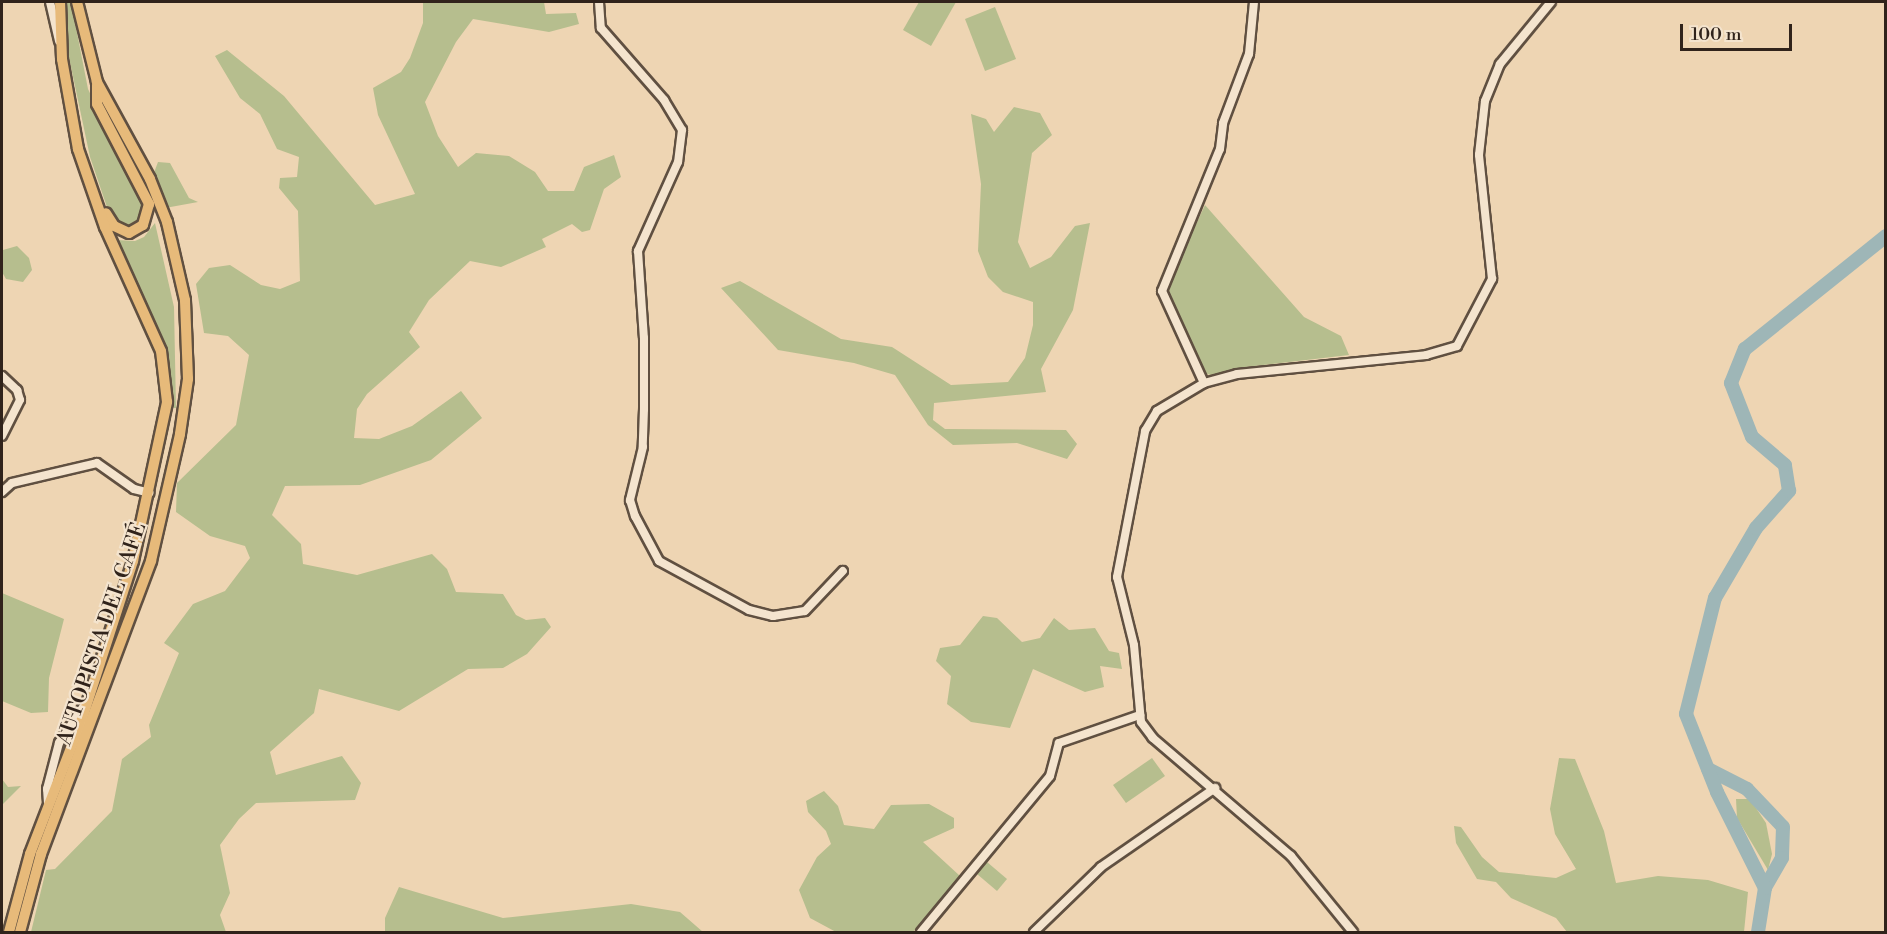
<!DOCTYPE html>
<meta charset="utf-8">
<style>
body{margin:0}
#map{position:relative;width:1887px;height:934px;overflow:hidden;background:#eed5b3;font-family:"Libre Bodoni",serif}
div>[style]{position:absolute}
.green>*{inset:0;background:#b6be8e}
.river>*{height:14px;margin:-7px;padding:0 7px;transform-origin:7px;border-radius:7px;background:#9eb6b7}
.roads{filter:drop-shadow(2px 0 #605041) drop-shadow(-2px 0 #605041) drop-shadow(0 2px #605041) drop-shadow(0 -2px #605041)}
.minor>*{height:8px;margin:-4px;padding:0 4px;transform-origin:4px;border-radius:4px;background:#f4e4ce}
.highway>*{height:10px;margin:-5px;padding:0 5px;transform-origin:5px;border-radius:5px;background:#e7ba7a}
span{translate:-50% -50%;white-space:nowrap;text-align:center;line-height:1.15;-webkit-text-stroke:4.5px #f4e4ce;paint-order:stroke}
.street-label{font-size:21px;color:#30231b}
.frame{position:absolute;inset:0;border:3px solid #30231b;pointer-events:none}
.scale{position:absolute;left:1680px;top:24px;width:112px;height:27px;box-sizing:border-box;border:3px solid #30231b;border-top:0;padding-left:8px;font-size:18px;line-height:21px;white-space:nowrap;color:#30231b;-webkit-text-stroke:4px #f4e4ce;paint-order:stroke}
</style>
<div id="map">
<div class="green">
<div style="clip-path:polygon(64px 2px,71px 2px,88px 89px,144px 206px,142px 220px,131px 228px,123px 228px,110px 216px,90px 157px,68px 53px)"></div>
<div style="clip-path:polygon(423px 2px,544px 2px,546px 14px,576px 13px,579px 24px,549px 32px,473px 19px,456px 42px,425px 102px,438px 136px,458px 167px,476px 153px,509px 156px,535px 172px,548px 191px,574px 191px,584px 167px,614px 155px,621px 177px,604px 189px,590px 230px,582px 232px,572px 224px,542px 239px,546px 247px,501px 267px,470px 261px,429px 300px,409px 332px,420px 347px,367px 394px,357px 409px,354px 438px,379px 439px,412px 426px,461px 391px,482px 418px,431px 460px,360px 485px,285px 486px,272px 515px,301px 544px,303px 564px,357px 575px,432px 554px,447px 569px,456px 592px,503px 594px,516px 615px,526px 620px,545px 618px,551px 627px,527px 654px,503px 668px,468px 669px,399px 711px,319px 689px,314px 713px,270px 752px,276px 775px,342px 756px,361px 783px,355px 800px,256px 803px,239px 819px,220px 845px,230px 893px,220px 915px,226px 932px,31px 932px,46px 870px,55px 869px,112px 811px,122px 759px,151px 737px,149px 725px,179px 653px,164px 643px,193px 604px,225px 591px,250px 558px,245px 546px,210px 536px,176px 512px,177px 483px,236px 425px,249px 355px,228px 336px,204px 333px,196px 284px,209px 268px,230px 265px,261px 285px,280px 289px,300px 281px,298px 211px,279px 188px,280px 178px,297px 177px,299px 157px,277px 149px,260px 114px,240px 98px,215px 56px,227px 50px,284px 96px,375px 205px,415px 194px,378px 115px,373px 88px,401px 72px,410px 58px,423px 23px)"></div>
<div style="clip-path:polygon(919px 2px,956px 2px,931px 46px,903px 30px)"></div>
<div style="clip-path:polygon(995px 7px,1016px 59px,985px 71px,965px 19px)"></div>
<div style="clip-path:polygon(1014px 107px,1040px 113px,1052px 135px,1032px 153px,1018px 242px,1030px 268px,1051px 257px,1075px 226px,1090px 223px,1073px 310px,1041px 369px,1046px 392px,934px 403px,933px 420px,945px 429px,1066px 430px,1077px 444px,1067px 459px,1017px 443px,953px 445px,928px 425px,895px 375px,854px 363px,778px 350px,721px 288px,740px 281px,841px 339px,892px 347px,951px 385px,1008px 382px,1025px 358px,1033px 325px,1033px 302px,1003px 292px,988px 277px,978px 251px,981px 184px,971px 114px,986px 119px,994px 132px)"></div>
<div style="clip-path:polygon(158px 162px,170px 163px,189px 198px,198px 202px,165px 208px,152px 178px)"></div>
<div style="clip-path:polygon(1205px 205px,1304px 317px,1341px 336px,1349px 355px,1246px 367px,1211px 375px,1203px 373px,1168px 297px,1172px 276px)"></div>
<div style="clip-path:polygon(155px 223px,174px 307px,176px 408px,172px 408px,169px 365px,116px 240px,135px 241px,144px 237px)"></div>
<div style="clip-path:polygon(17px 246px,29px 258px,32px 270px,23px 282px,6px 279px,2px 272px,3px 250px)"></div>
<div style="clip-path:polygon(2px 593px,64px 619px,49px 678px,48px 712px,31px 713px,2px 701px)"></div>
<div style="clip-path:polygon(983px 616px,997px 618px,1022px 642px,1040px 638px,1054px 618px,1069px 630px,1095px 628px,1109px 651px,1119px 653px,1122px 669px,1100px 666px,1104px 687px,1085px 692px,1033px 669px,1010px 728px,971px 722px,947px 704px,951px 676px,936px 661px,940px 648px,960px 645px)"></div>
<div style="clip-path:polygon(1152px 758px,1165px 776px,1126px 803px,1113px 785px)"></div>
<div style="clip-path:polygon(1559px 758px,1575px 759px,1604px 831px,1616px 883px,1658px 876px,1708px 880px,1748px 892px,1744px 932px,1567px 932px,1556px 918px,1511px 898px,1496px 882px,1477px 879px,1456px 843px,1454px 826px,1461px 827px,1482px 857px,1499px 872px,1556px 878px,1576px 869px,1555px 834px,1550px 809px)"></div>
<div style="clip-path:polygon(2px 779px,8px 787px,21px 786px,2px 805px)"></div>
<div style="clip-path:polygon(824px 791px,838px 806px,844px 825px,874px 829px,891px 805px,929px 804px,954px 818px,954px 828px,923px 842px,960px 876px,913px 932px,836px 932px,810px 918px,799px 890px,817px 857px,831px 844px,826px 831px,808px 812px,806px 801px)"></div>
<div style="clip-path:polygon(1736px 799px,1750px 799px,1766px 823px,1772px 854px,1768px 870px,1737px 818px)"></div>
<div style="clip-path:polygon(987px 862px,1007px 879px,997px 891px,977px 874px)"></div>
<div style="clip-path:polygon(399px 887px,503px 918px,631px 904px,680px 912px,703px 932px,385px 932px,385px 918px)"></div>
</div>
<div class="river">
<div style="left:1708px;top:769px;width:44px;rotate:27.1deg"></div>
<div style="left:1747px;top:789px;width:52px;rotate:46.5deg"></div>
<div style="left:1783px;top:827px;width:31px;rotate:92deg"></div>
<div style="left:1782px;top:858px;width:34px;rotate:120deg"></div>
<div style="left:1758px;top:932px;width:45px;rotate:-81deg"></div>
<div style="left:1765px;top:888px;width:107px;rotate:-116.6deg"></div>
<div style="left:1717px;top:792px;width:84px;rotate:-111.7deg"></div>
<div style="left:1686px;top:714px;width:120px;rotate:-76deg"></div>
<div style="left:1715px;top:598px;width:81px;rotate:-59.6deg"></div>
<div style="left:1756px;top:528px;width:50px;rotate:-48.3deg"></div>
<div style="left:1789px;top:491px;width:26px;rotate:-99deg"></div>
<div style="left:1785px;top:465px;width:43px;rotate:-139.7deg"></div>
<div style="left:1752px;top:437px;width:58px;rotate:-111.3deg"></div>
<div style="left:1731px;top:383px;width:37px;rotate:-68deg"></div>
<div style="left:1745px;top:349px;width:181px;rotate:-38.7deg"></div>
</div>
<div class="roads">
<div class="minor">
<div style="left:50px;top:2px;width:40px;rotate:77deg"></div>
<div style="left:599px;top:2px;width:26px;rotate:86deg"></div>
<div style="left:601px;top:28px;width:96px;rotate:48.8deg"></div>
<div style="left:664px;top:100px;width:35px;rotate:59deg"></div>
<div style="left:682px;top:130px;width:32px;rotate:97deg"></div>
<div style="left:678px;top:162px;width:98px;rotate:114.2deg"></div>
<div style="left:638px;top:251px;width:87px;rotate:86.1deg"></div>
<div style="left:644px;top:338px;width:71px;rotate:90deg"></div>
<div style="left:644px;top:409px;width:38px;rotate:92deg"></div>
<div style="left:643px;top:447px;width:55px;rotate:103.8deg"></div>
<div style="left:630px;top:500px;width:17px;rotate:73deg"></div>
<div style="left:635px;top:516px;width:51px;rotate:61.9deg"></div>
<div style="left:659px;top:561px;width:102px;rotate:28.6deg"></div>
<div style="left:749px;top:610px;width:25px;rotate:14deg"></div>
<div style="left:773px;top:616px;width:32px;rotate:-9deg"></div>
<div style="left:805px;top:611px;width:55px;rotate:-46.5deg"></div>
<div style="left:2px;top:376px;width:21px;rotate:43deg"></div>
<div style="left:17px;top:390px;width:10px;rotate:73deg"></div>
<div style="left:20px;top:400px;width:40px;rotate:116.6deg"></div>
<div style="left:1204px;top:383px;width:101px;rotate:-114.5deg"></div>
<div style="left:1162px;top:291px;width:153px;rotate:-67.8deg"></div>
<div style="left:1220px;top:149px;width:26px;rotate:-83deg"></div>
<div style="left:1223px;top:123px;width:74px;rotate:-69.4deg"></div>
<div style="left:1249px;top:54px;width:52px;rotate:-84.5deg"></div>
<div style="left:2px;top:492px;width:13px;rotate:-42deg"></div>
<div style="left:12px;top:483px;width:87px;rotate:-13.2deg"></div>
<div style="left:97px;top:463px;width:45px;rotate:35.1deg"></div>
<div style="left:134px;top:489px;width:16px;rotate:14deg"></div>
<div style="left:48px;top:803px;width:14px;rotate:-94deg"></div>
<div style="left:47px;top:789px;width:48px;rotate:-75.4deg"></div>
<div style="left:59px;top:743px;width:43px;rotate:-56.3deg"></div>
<div style="left:921px;top:932px;width:202px;rotate:-50.4deg"></div>
<div style="left:1050px;top:776px;width:34px;rotate:-75deg"></div>
<div style="left:1059px;top:743px;width:86px;rotate:-19.1deg"></div>
<div style="left:1034px;top:932px;width:93px;rotate:-44.1deg"></div>
<div style="left:1101px;top:867px;width:139px;rotate:-34.7deg"></div>
<div style="left:1353px;top:932px;width:98px;rotate:-129.2deg"></div>
<div style="left:1291px;top:856px;width:182px;rotate:-139.5deg"></div>
<div style="left:1153px;top:738px;width:20px;rotate:-127deg"></div>
<div style="left:1141px;top:722px;width:77px;rotate:-95.2deg"></div>
<div style="left:1134px;top:645px;width:70px;rotate:-104deg"></div>
<div style="left:1117px;top:577px;width:149px;rotate:-79.1deg"></div>
<div style="left:1145px;top:431px;width:23px;rotate:-59deg"></div>
<div style="left:1157px;top:411px;width:55px;rotate:-30.8deg"></div>
<div style="left:1204px;top:383px;width:34px;rotate:-15deg"></div>
<div style="left:1237px;top:374px;width:190px;rotate:-5.7deg"></div>
<div style="left:1426px;top:355px;width:32px;rotate:-16deg"></div>
<div style="left:1457px;top:346px;width:76px;rotate:-62.4deg"></div>
<div style="left:1492px;top:279px;width:125px;rotate:-96deg"></div>
<div style="left:1479px;top:155px;width:54px;rotate:-83.7deg"></div>
<div style="left:1485px;top:101px;width:40px;rotate:-68deg"></div>
<div style="left:1500px;top:64px;width:80px;rotate:-50.6deg"></div>
</div>
<div class="highway">
<div style="left:97px;top:85px;width:19px;rotate:90deg"></div>
<div style="left:97px;top:104px;width:113px;rotate:62.5deg"></div>
<div style="left:149px;top:204px;width:22px;rotate:106deg"></div>
<div style="left:143px;top:225px;width:16px;rotate:150deg"></div>
<div style="left:129px;top:233px;width:17px;rotate:-155deg"></div>
<div style="left:114px;top:226px;width:15px;rotate:-122deg"></div>
<div style="left:9px;top:932px;width:81px;rotate:-74.9deg"></div>
<div style="left:30px;top:854px;width:145px;rotate:-68.9deg"></div>
<div style="left:82px;top:719px;width:166px;rotate:-72.1deg"></div>
<div style="left:133px;top:561px;width:163px;rotate:-77.9deg"></div>
<div style="left:167px;top:402px;width:51px;rotate:-96.7deg"></div>
<div style="left:161px;top:351px;width:136px;rotate:-114.3deg"></div>
<div style="left:105px;top:227px;width:83px;rotate:-109.1deg"></div>
<div style="left:78px;top:149px;width:91px;rotate:-100.1deg"></div>
<div style="left:62px;top:59px;width:57px;rotate:-92deg"></div>
<div style="left:20px;top:932px;width:81px;rotate:-74.9deg"></div>
<div style="left:41px;top:854px;width:313px;rotate:-69.4deg"></div>
<div style="left:151px;top:561px;width:130px;rotate:-77.1deg"></div>
<div style="left:180px;top:434px;width:56px;rotate:-81.7deg"></div>
<div style="left:188px;top:379px;width:79px;rotate:-92.2deg"></div>
<div style="left:185px;top:300px;width:80px;rotate:-103deg"></div>
<div style="left:167px;top:222px;width:46px;rotate:-111.6deg"></div>
<div style="left:150px;top:179px;width:111px;rotate:-118.7deg"></div>
<div style="left:97px;top:82px;width:82px;rotate:-104deg"></div>
</div>
</div>
<div class="street-label">
<span style="left:102px;top:634px;rotate:-71deg">AUTOPISTA DEL CAFÉ</span>
</div>
<div class="frame"></div>
<div class="scale">100 m</div>
</div>
